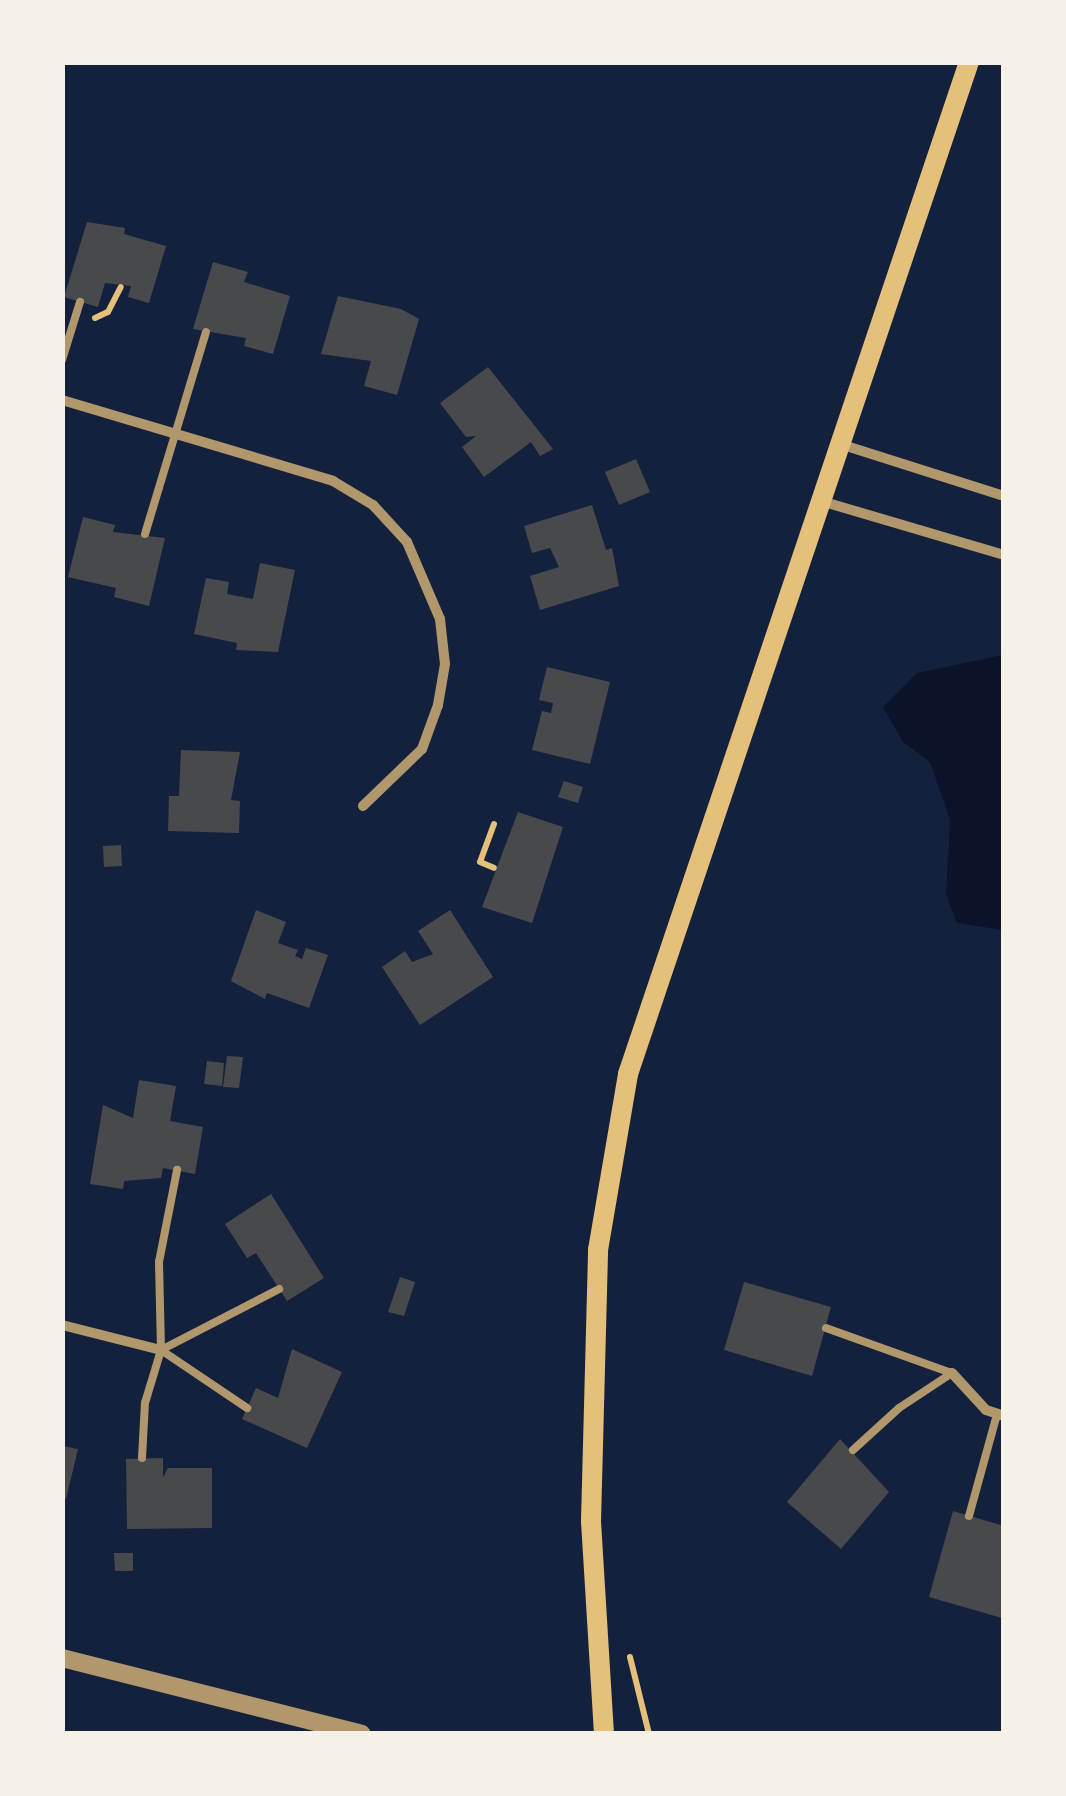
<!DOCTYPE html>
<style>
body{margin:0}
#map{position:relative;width:1066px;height:1796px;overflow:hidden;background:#14213d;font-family:Arial,sans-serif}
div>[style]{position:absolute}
.water>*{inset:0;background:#0b132b}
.building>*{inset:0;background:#48494c}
.path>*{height:6px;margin:-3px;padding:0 3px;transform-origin:3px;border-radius:3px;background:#e5c07b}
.service>*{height:8px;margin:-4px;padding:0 4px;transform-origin:4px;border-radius:4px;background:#b1986c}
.minor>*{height:10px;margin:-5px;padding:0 5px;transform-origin:5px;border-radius:5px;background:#b1986c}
.tertiary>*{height:18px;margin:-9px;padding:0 9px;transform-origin:9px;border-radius:9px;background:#b1986c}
.secondary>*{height:20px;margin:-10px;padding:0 10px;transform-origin:10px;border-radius:10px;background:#e5c07b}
span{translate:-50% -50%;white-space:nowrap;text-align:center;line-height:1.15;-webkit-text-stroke:8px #f6f1e7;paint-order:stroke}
.frame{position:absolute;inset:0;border:65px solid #f6f1e7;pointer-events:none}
</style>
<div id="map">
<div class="water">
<div style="clip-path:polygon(1003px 655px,1004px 655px,1003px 930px,957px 923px,946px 894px,950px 820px,930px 762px,903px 742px,883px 707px,917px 673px)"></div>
</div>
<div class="building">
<div style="clip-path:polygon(87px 222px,125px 228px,124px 234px,166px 246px,149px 303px,128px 297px,131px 286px,105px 283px,98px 307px,64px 297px)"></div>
<div style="clip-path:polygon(213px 262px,248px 272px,244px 282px,290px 296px,273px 354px,244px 346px,246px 338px,193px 329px)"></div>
<div style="clip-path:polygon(338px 296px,401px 309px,419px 319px,397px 395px,364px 386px,371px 361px,321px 354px)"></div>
<div style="clip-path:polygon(488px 367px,553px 449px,540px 456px,531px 442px,484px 477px,462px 447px,476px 436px,466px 437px,440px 403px)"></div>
<div style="clip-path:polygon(636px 459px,650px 492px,619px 505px,605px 472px)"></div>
<div style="clip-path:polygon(592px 505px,606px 550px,612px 548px,619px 586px,540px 610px,530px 576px,559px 567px,550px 548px,532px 553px,524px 526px)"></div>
<div style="clip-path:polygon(83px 517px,115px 525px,113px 532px,165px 538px,149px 606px,114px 597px,116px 588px,68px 577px)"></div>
<div style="clip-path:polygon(260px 563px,295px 570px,278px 652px,236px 650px,237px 643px,194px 634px,206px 578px,229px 582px,227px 594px,253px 599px)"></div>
<div style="clip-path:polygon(547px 667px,610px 682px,590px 764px,532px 750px,542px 711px,551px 713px,553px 703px,539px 700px)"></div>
<div style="clip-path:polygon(181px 750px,240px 752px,231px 800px,240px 801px,239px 833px,168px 831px,169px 796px,179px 796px)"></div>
<div style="clip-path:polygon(564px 781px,583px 787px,578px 803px,558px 797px)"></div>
<div style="clip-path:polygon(518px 812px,563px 827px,532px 923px,482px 907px)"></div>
<div style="clip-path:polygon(121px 845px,122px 866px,104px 867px,103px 846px)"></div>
<div style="clip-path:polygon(256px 910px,286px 922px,278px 943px,298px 950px,295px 956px,302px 959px,306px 948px,328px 955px,309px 1008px,267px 993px,265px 999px,231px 981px)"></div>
<div style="clip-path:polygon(450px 910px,493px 977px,420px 1025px,382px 967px,405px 951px,412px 962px,433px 954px,418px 931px)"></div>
<div style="clip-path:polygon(227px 1056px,243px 1057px,239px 1088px,223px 1087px)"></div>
<div style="clip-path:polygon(207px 1061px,224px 1063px,222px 1086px,204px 1084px)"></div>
<div style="clip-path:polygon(139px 1080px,176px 1086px,170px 1121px,203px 1127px,195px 1174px,163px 1168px,161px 1178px,124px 1181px,123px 1189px,90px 1184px,103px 1105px,133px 1118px)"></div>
<div style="clip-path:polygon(271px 1194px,324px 1278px,287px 1301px,256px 1253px,247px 1258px,225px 1224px)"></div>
<div style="clip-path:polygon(400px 1277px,415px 1282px,404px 1316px,388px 1312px)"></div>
<div style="clip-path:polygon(744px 1282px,831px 1307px,812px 1376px,724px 1350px)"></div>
<div style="clip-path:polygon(292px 1349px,342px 1372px,307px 1448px,242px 1419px,256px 1388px,278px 1398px)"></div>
<div style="clip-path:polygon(840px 1439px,889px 1492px,841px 1549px,787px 1502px)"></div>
<div style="clip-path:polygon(62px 1446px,78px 1449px,66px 1499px,62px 1498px)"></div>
<div style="clip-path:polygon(163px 1458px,163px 1477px,168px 1468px,212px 1468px,212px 1528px,127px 1529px,126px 1459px)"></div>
<div style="clip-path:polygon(953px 1511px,1004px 1526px,1002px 1618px,929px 1597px)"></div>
<div style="clip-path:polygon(114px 1553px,133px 1553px,133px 1571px,115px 1571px)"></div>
</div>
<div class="path">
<div style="left:95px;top:318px;width:14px;rotate:-25deg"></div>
<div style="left:108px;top:312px;width:28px;rotate:-63deg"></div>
<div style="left:494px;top:824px;width:40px;rotate:110.2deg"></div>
<div style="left:480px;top:862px;width:15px;rotate:23deg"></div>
<div style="left:630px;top:1657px;width:79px;rotate:76.1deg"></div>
</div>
<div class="service">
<div style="left:62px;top:360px;width:61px;rotate:-72.8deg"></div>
<div style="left:145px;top:534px;width:211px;rotate:-73.2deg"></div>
<div style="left:826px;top:1328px;width:134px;rotate:19.7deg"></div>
<div style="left:161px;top:1350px;width:133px;rotate:-27.3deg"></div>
<div style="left:161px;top:1350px;width:104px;rotate:34deg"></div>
<div style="left:853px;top:1450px;width:62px;rotate:-42.4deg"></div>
<div style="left:899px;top:1408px;width:64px;rotate:-33.4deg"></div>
<div style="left:142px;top:1458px;width:55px;rotate:-86.9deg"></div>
<div style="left:145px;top:1403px;width:55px;rotate:-73.2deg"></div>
<div style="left:161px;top:1350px;width:88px;rotate:-91.3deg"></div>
<div style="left:159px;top:1262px;width:94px;rotate:-78.9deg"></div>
<div style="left:969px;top:1516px;width:106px;rotate:-74.6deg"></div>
</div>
<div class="minor">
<div style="left:62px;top:400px;width:283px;rotate:16.6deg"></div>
<div style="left:333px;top:481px;width:47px;rotate:31deg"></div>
<div style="left:373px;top:505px;width:50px;rotate:47.4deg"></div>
<div style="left:407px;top:542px;width:84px;rotate:66.8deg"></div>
<div style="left:440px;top:619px;width:45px;rotate:83.7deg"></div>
<div style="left:445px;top:664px;width:42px;rotate:99.7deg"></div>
<div style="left:438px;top:705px;width:47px;rotate:110deg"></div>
<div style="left:422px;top:749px;width:82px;rotate:136deg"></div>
<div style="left:840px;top:444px;width:172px;rotate:17.6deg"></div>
<div style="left:821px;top:501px;width:191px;rotate:16.4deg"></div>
<div style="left:62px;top:1325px;width:102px;rotate:14.2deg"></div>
<div style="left:952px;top:1373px;width:50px;rotate:47.4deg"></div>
<div style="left:986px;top:1410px;width:19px;rotate:18deg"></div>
</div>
<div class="tertiary">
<div style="left:62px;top:1658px;width:309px;rotate:14.2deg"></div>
</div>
<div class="secondary">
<div style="left:604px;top:1734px;width:213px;rotate:-93.5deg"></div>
<div style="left:591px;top:1521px;width:271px;rotate:-88.5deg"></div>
<div style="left:598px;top:1250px;width:179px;rotate:-80.3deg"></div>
<div style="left:628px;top:1074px;width:1068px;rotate:-71.38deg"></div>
</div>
<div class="frame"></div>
</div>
